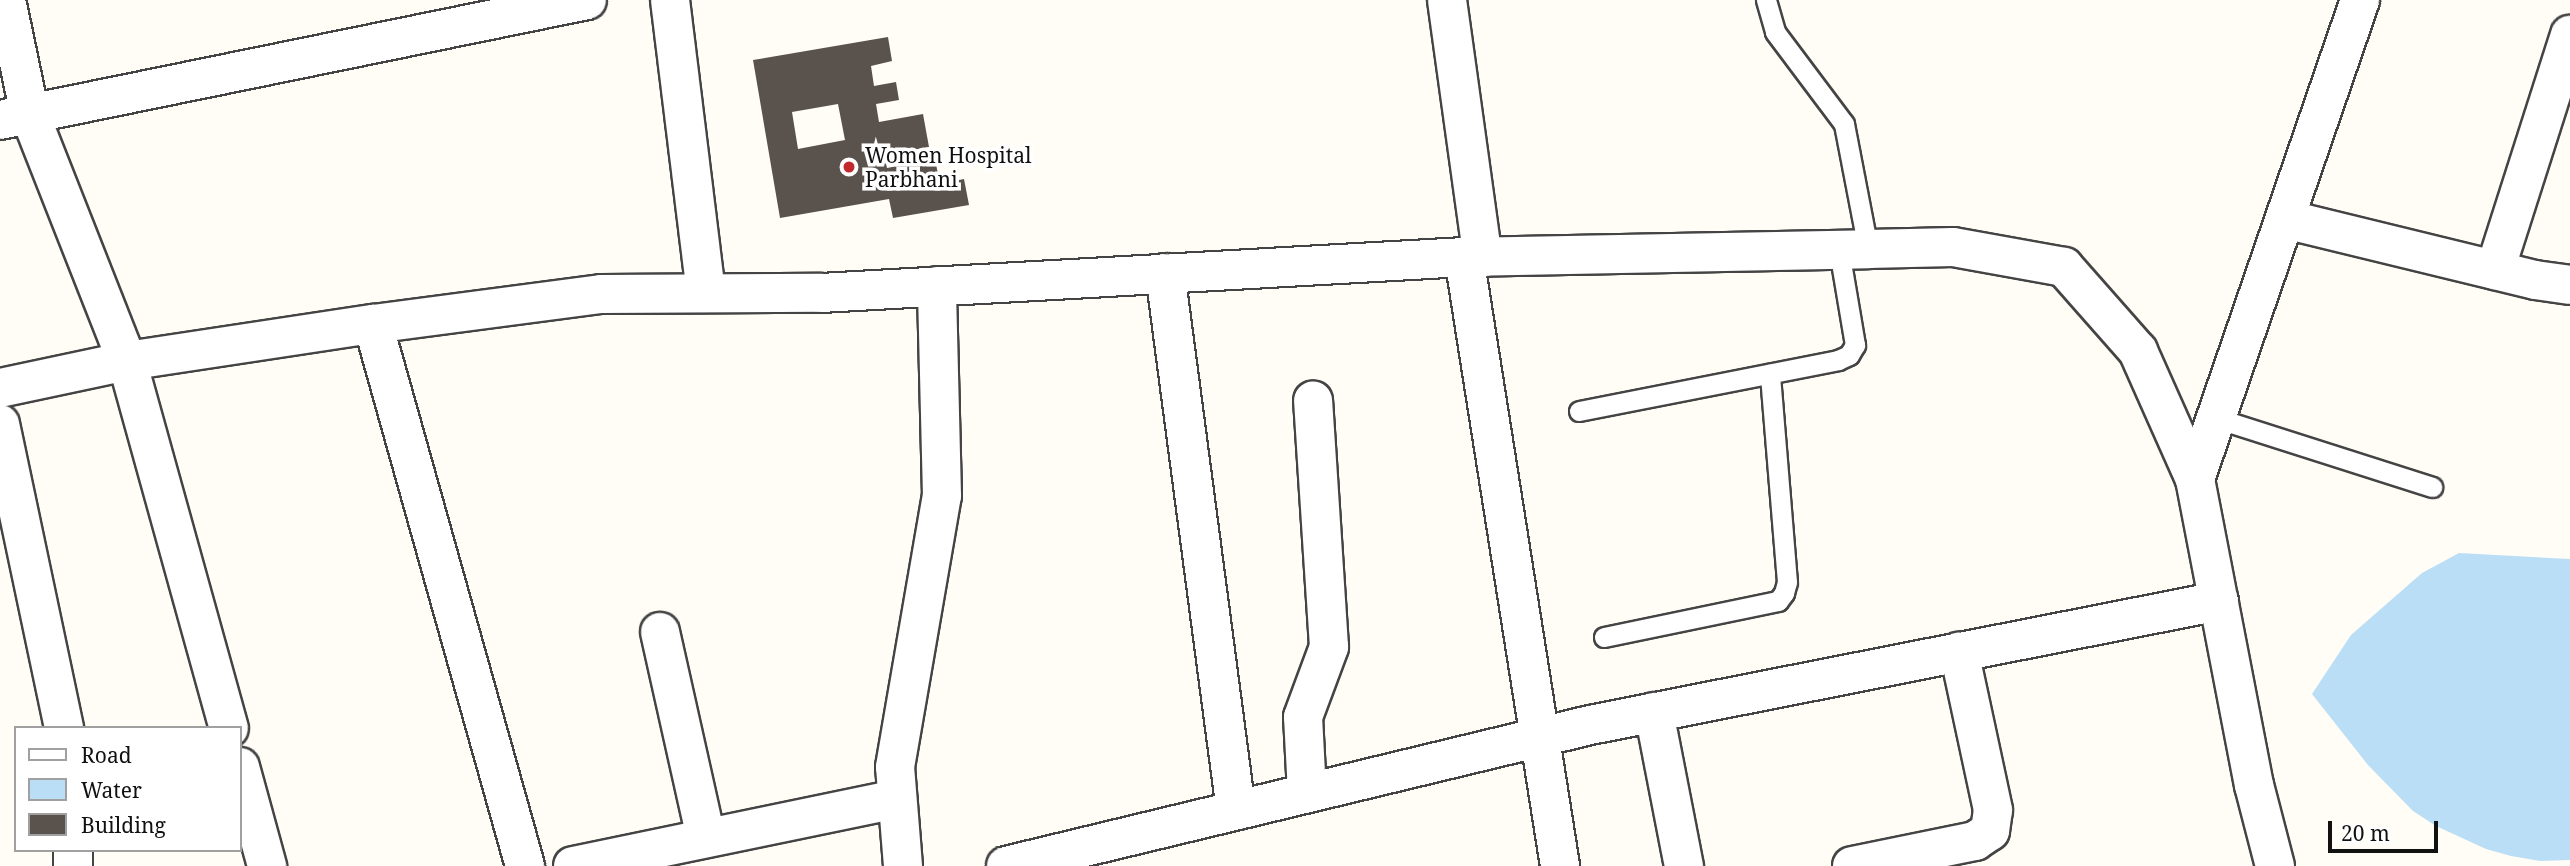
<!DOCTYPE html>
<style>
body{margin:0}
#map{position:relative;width:2570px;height:866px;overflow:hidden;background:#fffdf5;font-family:"Noto Serif",serif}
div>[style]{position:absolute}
.water>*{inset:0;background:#badef6}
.building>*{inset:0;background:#5a524d}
.roads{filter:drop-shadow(2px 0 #444) drop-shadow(-2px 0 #444) drop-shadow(0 2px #444) drop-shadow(0 -2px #444)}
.service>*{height:19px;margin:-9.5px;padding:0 9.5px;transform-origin:9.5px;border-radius:9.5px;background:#fff}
.minor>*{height:38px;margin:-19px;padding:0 19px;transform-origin:19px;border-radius:19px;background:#fff}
.tertiary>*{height:38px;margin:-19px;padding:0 19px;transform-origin:19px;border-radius:19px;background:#fff}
.dots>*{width:19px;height:19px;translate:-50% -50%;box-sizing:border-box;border:4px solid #fff;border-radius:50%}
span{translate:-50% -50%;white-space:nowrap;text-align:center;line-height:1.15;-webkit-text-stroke:7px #fff;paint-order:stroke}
.poi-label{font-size:21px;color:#111}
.left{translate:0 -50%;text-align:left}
.legend{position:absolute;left:14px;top:726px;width:228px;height:126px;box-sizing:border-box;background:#fff;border:2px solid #a0a0a0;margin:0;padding:9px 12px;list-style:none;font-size:21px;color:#111}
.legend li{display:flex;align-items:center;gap:14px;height:35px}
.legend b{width:35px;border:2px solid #a0a0a0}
.scale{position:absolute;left:2328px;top:821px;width:110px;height:32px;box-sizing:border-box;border:4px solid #111;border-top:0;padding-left:9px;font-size:21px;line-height:24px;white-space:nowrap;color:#111;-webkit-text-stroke:5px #fff;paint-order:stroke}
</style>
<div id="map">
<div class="water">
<div style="clip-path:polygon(2459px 553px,2570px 559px,2570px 860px,2540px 861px,2511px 856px,2486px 849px,2436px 826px,2413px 811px,2368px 765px,2312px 694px,2351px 635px,2422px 573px)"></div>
</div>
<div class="building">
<div style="clip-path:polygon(evenodd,888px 37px,892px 61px,871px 66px,874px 86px,896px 82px,899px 100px,876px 104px,879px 122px,923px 114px,929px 147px,884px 155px,887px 168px,935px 159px,940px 184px,964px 179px,969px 205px,893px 218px,889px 199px,780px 218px,753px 60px,888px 37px,838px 104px,845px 140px,798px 149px,792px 112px,838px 104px)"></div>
</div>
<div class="roads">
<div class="service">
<div style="left:1766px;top:0;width:33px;rotate:74deg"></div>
<div style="left:1775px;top:32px;width:115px;rotate:53.1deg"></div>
<div style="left:1844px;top:124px;width:127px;rotate:79.1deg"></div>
<div style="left:1579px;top:411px;width:264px;rotate:-11.1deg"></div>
<div style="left:1838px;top:360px;width:12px;rotate:-24deg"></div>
<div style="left:1849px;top:355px;width:12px;rotate:-59deg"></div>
<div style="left:1855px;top:345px;width:96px;rotate:-99.6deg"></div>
<div style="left:2216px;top:418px;width:227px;rotate:17.7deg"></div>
<div style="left:1604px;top:637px;width:178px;rotate:-11.7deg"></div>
<div style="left:1778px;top:601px;width:10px;rotate:-53deg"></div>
<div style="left:1784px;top:593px;width:11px;rotate:-75deg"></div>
<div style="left:1787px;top:582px;width:209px;rotate:-94.7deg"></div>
</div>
<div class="minor">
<div style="left:670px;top:0;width:295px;rotate:83deg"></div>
<div style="left:1447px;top:0;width:260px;rotate:82.1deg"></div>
<div style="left:2285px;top:219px;width:257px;rotate:13.7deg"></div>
<div style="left:2535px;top:280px;width:35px;rotate:8deg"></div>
<div style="left:1464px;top:257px;width:617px;rotate:81.04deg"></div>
<div style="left:2495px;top:270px;width:247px;rotate:-72.3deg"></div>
<div style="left:1165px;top:273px;width:542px;rotate:82.47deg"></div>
<div style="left:373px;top:324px;width:563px;rotate:74.33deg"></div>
<div style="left:0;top:388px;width:130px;rotate:-12deg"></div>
<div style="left:127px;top:361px;width:249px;rotate:-8.6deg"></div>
<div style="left:373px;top:324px;width:230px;rotate:-7.5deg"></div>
<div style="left:601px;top:294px;width:220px;rotate:-0.3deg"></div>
<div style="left:821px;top:293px;width:644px;rotate:-3.2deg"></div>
<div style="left:1464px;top:257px;width:404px;rotate:-1.1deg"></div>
<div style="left:1868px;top:249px;width:85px;rotate:-1.3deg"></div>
<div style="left:1953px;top:247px;width:113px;rotate:10.2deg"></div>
<div style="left:2064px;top:267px;width:112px;rotate:48.6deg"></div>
<div style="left:2138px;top:351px;width:140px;rotate:66deg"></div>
<div style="left:2195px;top:479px;width:312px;rotate:79.1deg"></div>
<div style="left:2254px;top:785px;width:84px;rotate:75.5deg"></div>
<div style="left:0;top:424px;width:311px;rotate:78.1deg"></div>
<div style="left:2195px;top:479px;width:507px;rotate:-70.99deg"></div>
<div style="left:660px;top:632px;width:211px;rotate:77.4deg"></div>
<div style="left:1654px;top:712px;width:157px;rotate:79deg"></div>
<div style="left:1307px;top:793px;width:76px;rotate:-93deg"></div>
<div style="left:1303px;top:717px;width:75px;rotate:-69.6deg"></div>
<div style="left:1329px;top:647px;width:247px;rotate:-93.7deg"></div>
<div style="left:73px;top:850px;width:16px;rotate:90deg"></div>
<div style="left:573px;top:866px;width:331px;rotate:-11.7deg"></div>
<div style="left:903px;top:866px;width:99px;rotate:-94.6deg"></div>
<div style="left:895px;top:767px;width:275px;rotate:-80.2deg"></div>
<div style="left:942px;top:496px;width:210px;rotate:-91.4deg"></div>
<div style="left:1006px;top:866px;width:601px;rotate:-13.57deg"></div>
<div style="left:1590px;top:725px;width:641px;rotate:-11.15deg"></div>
<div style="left:1852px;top:866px;width:126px;rotate:-11.5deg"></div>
<div style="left:1975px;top:841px;width:18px;rotate:-34deg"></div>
<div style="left:1990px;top:831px;width:21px;rotate:-82deg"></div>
<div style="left:1993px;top:810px;width:162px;rotate:-102.1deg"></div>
</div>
<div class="tertiary">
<div style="left:6px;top:0;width:117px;rotate:78.2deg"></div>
<div style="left:30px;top:115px;width:264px;rotate:68.5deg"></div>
<div style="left:127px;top:361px;width:381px;rotate:74.5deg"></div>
<div style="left:0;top:120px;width:599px;rotate:-11.55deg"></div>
<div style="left:240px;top:767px;width:103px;rotate:74.7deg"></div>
</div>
</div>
<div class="dots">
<div style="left:849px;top:167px;background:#c1292c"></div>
</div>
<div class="poi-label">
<span class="left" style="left:865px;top:167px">Women Hospital<br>Parbhani</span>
</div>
<ul class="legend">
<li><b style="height:9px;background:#fff"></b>Road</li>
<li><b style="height:19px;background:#badef6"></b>Water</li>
<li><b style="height:19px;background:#5a524d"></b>Building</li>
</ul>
<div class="scale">20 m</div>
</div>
